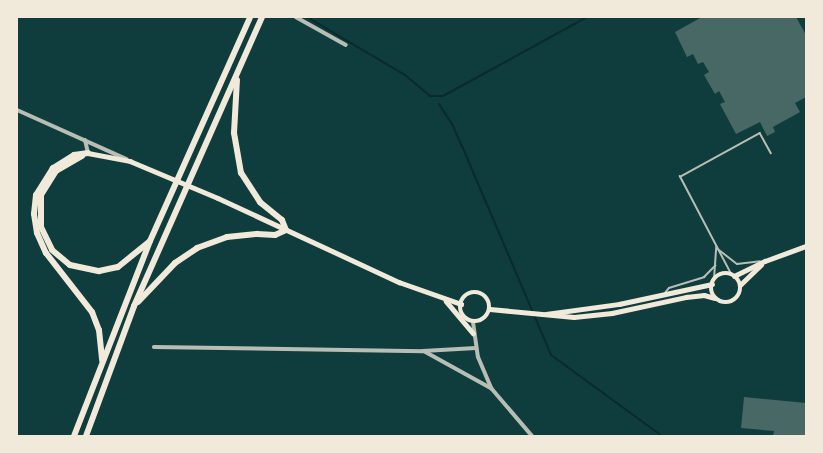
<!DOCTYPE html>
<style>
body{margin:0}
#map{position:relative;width:823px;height:453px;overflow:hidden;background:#0f3d3e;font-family:"Golos Text",sans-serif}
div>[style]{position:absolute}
.stream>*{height:2px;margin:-1px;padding:0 1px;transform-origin:1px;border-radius:1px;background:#0a2a2b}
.building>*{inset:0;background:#486865}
.service>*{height:1.5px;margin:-0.75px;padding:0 0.75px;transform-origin:0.75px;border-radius:0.75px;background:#b8beb3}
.minor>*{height:3.5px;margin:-1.75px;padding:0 1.75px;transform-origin:1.75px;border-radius:1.75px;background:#b8beb3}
.tertiary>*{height:4px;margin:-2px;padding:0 2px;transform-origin:2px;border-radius:2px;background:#b8beb3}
.secondary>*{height:4.5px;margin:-2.25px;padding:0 2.25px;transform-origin:2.25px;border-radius:2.25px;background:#f1e9da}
.secondary>.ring{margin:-2.25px;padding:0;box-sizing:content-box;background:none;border:4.5px solid #f1e9da;border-radius:50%}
.motorway>*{height:6px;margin:-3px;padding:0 3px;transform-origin:3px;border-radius:3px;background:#f1e9da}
span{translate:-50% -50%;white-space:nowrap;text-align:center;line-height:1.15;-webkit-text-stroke:3px #f1e9da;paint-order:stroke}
.frame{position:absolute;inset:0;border:18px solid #f1e9da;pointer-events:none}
</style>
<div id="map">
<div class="stream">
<div style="left:307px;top:17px;width:114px;rotate:30.6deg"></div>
<div style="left:405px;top:75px;width:33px;rotate:40deg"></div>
<div style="left:430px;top:96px;width:13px"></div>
<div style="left:443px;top:96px;width:164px;rotate:-28.7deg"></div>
<div style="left:439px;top:104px;width:24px;rotate:57deg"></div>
<div style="left:452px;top:124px;width:24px;rotate:66deg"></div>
<div style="left:462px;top:146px;width:227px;rotate:66.9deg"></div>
<div style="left:551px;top:355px;width:137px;rotate:36.1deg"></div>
</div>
<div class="building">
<div style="clip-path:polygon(702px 17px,796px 17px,806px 35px,806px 97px,795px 103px,800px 112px,773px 127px,775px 132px,767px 136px,760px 122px,736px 134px,720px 104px,725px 102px,719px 91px,715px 94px,704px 75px,709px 72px,703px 62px,698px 64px,693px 54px,687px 57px,675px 32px)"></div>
<div style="clip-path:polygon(744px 397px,806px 403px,806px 436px,773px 436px,774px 431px,741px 428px)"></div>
</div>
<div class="service">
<div style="left:718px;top:249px;width:24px;rotate:38deg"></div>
<div style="left:737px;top:264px;width:23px;rotate:-7deg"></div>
<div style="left:731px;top:274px;width:110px;rotate:-117.7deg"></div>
<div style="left:680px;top:177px;width:91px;rotate:-28.8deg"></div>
<div style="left:760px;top:133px;width:23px;rotate:61deg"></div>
<div style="left:714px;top:279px;width:32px;rotate:-86deg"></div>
<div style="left:665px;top:293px;width:6px;rotate:-51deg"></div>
<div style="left:669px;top:288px;width:37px;rotate:-17deg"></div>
<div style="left:704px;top:277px;width:16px;rotate:-45deg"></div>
</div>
<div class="minor">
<div style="left:296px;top:17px;width:57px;rotate:29.2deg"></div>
<div style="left:154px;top:347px;width:269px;rotate:0.9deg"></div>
<div style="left:423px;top:351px;width:53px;rotate:-3.2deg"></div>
<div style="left:424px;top:351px;width:77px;rotate:28.9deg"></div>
</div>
<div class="tertiary">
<div style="left:17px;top:110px;width:120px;rotate:24.2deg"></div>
<div style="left:85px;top:140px;width:13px;rotate:77deg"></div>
<div style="left:473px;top:322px;width:35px;rotate:82deg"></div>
<div style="left:478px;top:357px;width:34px;rotate:67deg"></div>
<div style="left:491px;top:388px;width:63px;rotate:49.5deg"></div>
</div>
<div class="secondary">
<div style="left:88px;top:153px;width:43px;rotate:10.8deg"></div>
<div style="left:130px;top:161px;width:95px;rotate:22.8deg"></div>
<div style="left:218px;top:198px;width:200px;rotate:24.9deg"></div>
<div style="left:399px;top:282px;width:66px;rotate:19.5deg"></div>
<div class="ring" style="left:711px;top:273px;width:25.5px;height:25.5px"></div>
<div style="left:734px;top:276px;width:34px;rotate:-26deg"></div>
<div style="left:765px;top:261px;width:44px;rotate:-20.1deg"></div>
<div style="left:740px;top:285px;width:29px;rotate:-44deg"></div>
<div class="ring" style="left:460px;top:292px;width:25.5px;height:25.5px"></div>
<div style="left:446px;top:301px;width:42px;rotate:49.8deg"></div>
<div style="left:490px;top:309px;width:84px;rotate:5.4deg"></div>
<div style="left:574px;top:317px;width:38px;rotate:-6deg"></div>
<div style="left:612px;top:313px;width:76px;rotate:-12.2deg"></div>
<div style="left:686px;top:297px;width:18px;rotate:-6deg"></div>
<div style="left:704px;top:295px;width:11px;rotate:15deg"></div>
<div style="left:546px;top:314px;width:74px;rotate:-7.8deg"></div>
<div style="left:619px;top:304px;width:95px;rotate:-12.1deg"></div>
</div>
<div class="motorway">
<div style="left:88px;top:153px;width:14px;rotate:172deg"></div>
<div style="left:74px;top:155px;width:25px;rotate:148deg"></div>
<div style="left:53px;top:168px;width:32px;rotate:122deg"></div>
<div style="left:36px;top:195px;width:19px;rotate:96deg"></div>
<div style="left:34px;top:214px;width:19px;rotate:81deg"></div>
<div style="left:37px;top:233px;width:22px;rotate:66deg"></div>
<div style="left:46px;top:253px;width:75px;rotate:52.1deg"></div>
<div style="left:92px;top:312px;width:19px;rotate:69deg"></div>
<div style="left:99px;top:330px;width:30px;rotate:84deg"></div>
<div style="left:82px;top:156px;width:30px;rotate:150deg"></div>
<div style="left:56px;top:171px;width:28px;rotate:122deg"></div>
<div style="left:41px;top:195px;width:32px;rotate:90deg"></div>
<div style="left:41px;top:227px;width:25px;rotate:64deg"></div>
<div style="left:52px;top:250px;width:23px;rotate:40deg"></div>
<div style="left:70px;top:265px;width:30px;rotate:12deg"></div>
<div style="left:99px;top:271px;width:19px;rotate:-12deg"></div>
<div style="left:118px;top:267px;width:40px;rotate:-39deg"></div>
<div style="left:138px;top:302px;width:54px;rotate:-46.5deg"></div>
<div style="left:175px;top:263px;width:27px;rotate:-34deg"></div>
<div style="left:197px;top:248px;width:32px;rotate:-20deg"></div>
<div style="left:227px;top:237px;width:30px;rotate:-6deg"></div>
<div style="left:257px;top:234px;width:18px;rotate:3deg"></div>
<div style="left:275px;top:235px;width:12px;rotate:-24deg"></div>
<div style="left:286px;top:230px;width:11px;rotate:-112deg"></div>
<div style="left:282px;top:220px;width:28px;rotate:-141deg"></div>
<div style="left:260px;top:202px;width:35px;rotate:-123deg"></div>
<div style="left:241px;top:173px;width:41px;rotate:-99.9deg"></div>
<div style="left:234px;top:133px;width:53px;rotate:-86.8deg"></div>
<div style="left:74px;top:436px;width:209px;rotate:-68.7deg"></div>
<div style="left:150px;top:241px;width:245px;rotate:-65.9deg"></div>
<div style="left:86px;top:436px;width:139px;rotate:-69.7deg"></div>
<div style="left:134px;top:306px;width:316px;rotate:-66.1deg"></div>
</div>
<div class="frame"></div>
</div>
